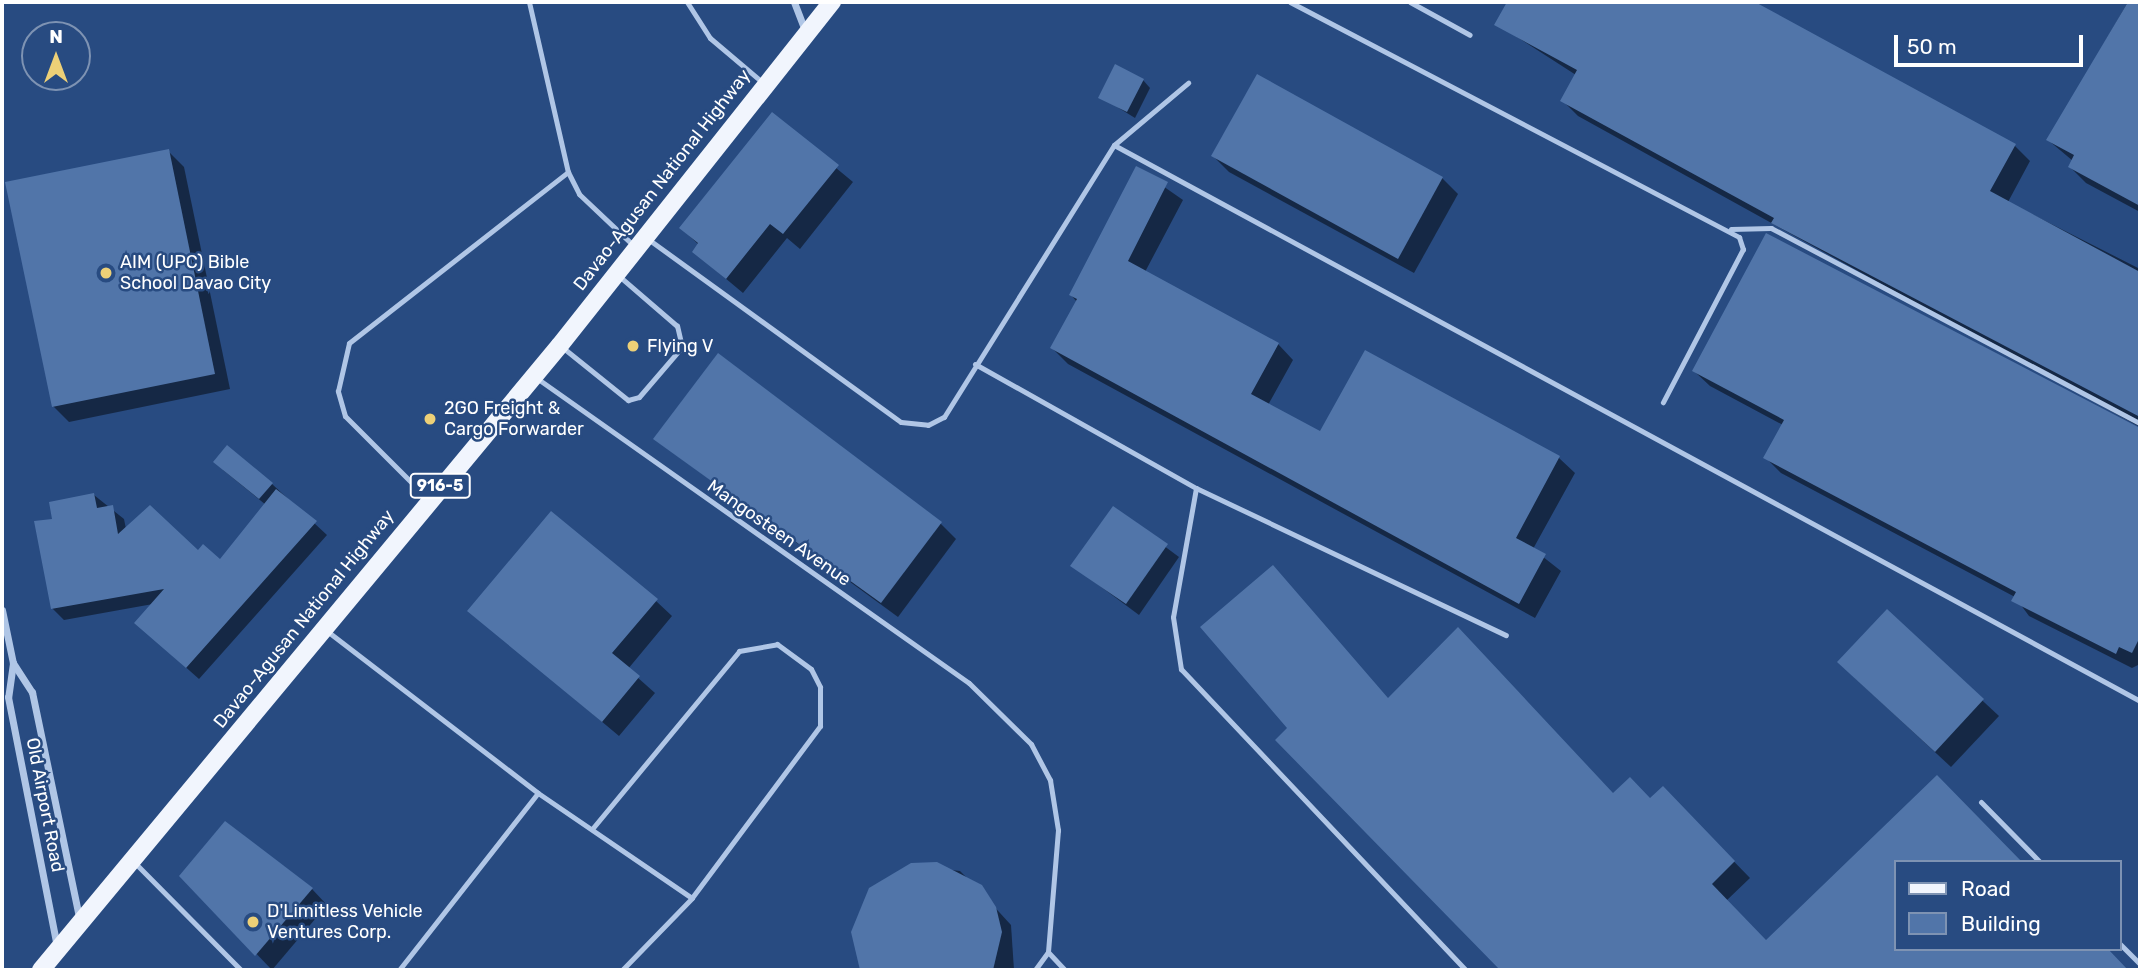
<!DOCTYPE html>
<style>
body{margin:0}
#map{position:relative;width:2142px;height:972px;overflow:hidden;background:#284b81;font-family:Rubik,sans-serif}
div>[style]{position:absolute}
.shadow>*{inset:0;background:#0007}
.building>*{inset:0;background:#5175a9}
.service>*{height:5px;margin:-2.5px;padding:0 2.5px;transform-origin:2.5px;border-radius:2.5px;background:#b0c6e6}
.minor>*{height:7px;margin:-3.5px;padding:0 3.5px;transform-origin:3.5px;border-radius:3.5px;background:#b0c6e6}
.primary>*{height:18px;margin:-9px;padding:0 9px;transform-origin:9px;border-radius:9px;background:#f1f5fd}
.dots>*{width:19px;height:19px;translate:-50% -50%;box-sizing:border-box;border:4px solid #284b81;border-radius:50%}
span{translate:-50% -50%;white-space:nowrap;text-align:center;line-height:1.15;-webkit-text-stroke:5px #284b81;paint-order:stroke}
.shield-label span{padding:2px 5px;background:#284b81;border:2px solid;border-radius:5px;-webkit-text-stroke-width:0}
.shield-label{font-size:16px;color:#fff;font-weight:700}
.street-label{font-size:18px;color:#fff}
.poi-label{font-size:18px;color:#fff}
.left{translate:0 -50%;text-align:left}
.frame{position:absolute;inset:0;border:4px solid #fff;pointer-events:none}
.legend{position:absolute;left:1894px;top:860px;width:228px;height:91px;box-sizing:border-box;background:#284b81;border:2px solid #7e93b3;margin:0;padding:9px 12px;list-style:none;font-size:21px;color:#fff}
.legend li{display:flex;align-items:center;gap:14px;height:35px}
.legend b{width:35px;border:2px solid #7e93b3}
.north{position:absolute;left:21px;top:21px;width:70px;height:70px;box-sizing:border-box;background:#284b81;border:2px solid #7e93b3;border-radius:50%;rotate:0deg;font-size:19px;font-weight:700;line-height:28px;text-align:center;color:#fff}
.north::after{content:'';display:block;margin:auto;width:24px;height:32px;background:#edd077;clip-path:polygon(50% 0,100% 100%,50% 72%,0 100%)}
.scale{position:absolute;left:1894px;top:35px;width:189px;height:32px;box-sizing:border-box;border:4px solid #fff;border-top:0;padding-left:9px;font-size:21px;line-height:24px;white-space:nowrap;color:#fff;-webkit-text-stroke:5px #284b81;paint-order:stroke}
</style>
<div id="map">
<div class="shadow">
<div style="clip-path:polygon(1509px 2px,1751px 2px,2015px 146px,2030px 161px,2008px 202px,2140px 269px,2140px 427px,1578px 116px,1562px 100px,1576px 75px,1497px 24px)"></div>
<div style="clip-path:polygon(2128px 2px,2140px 2px,2140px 212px,2086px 183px,2070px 167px,2073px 161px,2048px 140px)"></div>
<div style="clip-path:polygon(1143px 80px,1150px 88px,1135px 118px,1101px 97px)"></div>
<div style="clip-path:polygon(772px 115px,853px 182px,800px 249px,787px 238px,743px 293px,694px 252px,699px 245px,681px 228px)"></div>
<div style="clip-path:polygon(168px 151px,184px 167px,230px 389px,69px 422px,53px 406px)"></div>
<div style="clip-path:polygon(1213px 156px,1442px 178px,1458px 194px,1414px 273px,1229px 172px)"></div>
<div style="clip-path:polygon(1137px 168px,1183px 200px,1145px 272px,1278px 344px,1293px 360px,1268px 405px,1321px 434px,1366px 352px,1559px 458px,1575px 473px,1533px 549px,1561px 571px,1535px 618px,1068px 364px,1052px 348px,1077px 302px,1071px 295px)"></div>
<div style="clip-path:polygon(1694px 371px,2140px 428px,2140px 664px,2132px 668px,2029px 616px,2015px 597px,1781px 473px,1766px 458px,1783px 425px,1710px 386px)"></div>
<div style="clip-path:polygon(655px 439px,941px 524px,956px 539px,898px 617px)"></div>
<div style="clip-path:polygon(223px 470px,272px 484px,327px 535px,199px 679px,136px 623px,153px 604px,64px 620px,52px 608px,54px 520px,94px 495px,124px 519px,126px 529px,220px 561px,266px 505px)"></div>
<div style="clip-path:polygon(1113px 508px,1179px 557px,1139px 615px,1073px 566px)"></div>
<div style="clip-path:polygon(656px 601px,672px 616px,628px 669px,655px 693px,619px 736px,470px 611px)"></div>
<div style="clip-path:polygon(1887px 612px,1999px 716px,1951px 767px,1855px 678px)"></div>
<div style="clip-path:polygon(1389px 699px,1613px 795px,1678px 804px,1750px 878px,1726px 901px,1766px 942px,1895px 862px,1895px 949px,2106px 949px,2126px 970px,1502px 970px,1277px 740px)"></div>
<div style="clip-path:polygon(911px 865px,960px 871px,977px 888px,1011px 925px,1014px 970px,865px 970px,853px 932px)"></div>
<div style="clip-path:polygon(182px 876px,312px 889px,327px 905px,272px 970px)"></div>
</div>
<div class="building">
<div style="clip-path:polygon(1507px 2px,1755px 2px,2016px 144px,1990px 191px,2140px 272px,2140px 417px,1771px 223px,1774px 218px,1560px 101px,1577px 70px,1494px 25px)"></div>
<div style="clip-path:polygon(2128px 2px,2140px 2px,2140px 206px,2068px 167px,2074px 155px,2046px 140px)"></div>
<div style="clip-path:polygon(1115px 64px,1144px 79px,1127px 112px,1098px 98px)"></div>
<div style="clip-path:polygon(1257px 74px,1443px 177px,1398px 259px,1211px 156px)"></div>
<div style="clip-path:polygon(772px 112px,839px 165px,783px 234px,770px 224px,726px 279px,692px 252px,698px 243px,679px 228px)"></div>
<div style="clip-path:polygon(169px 149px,215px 374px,52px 407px,5px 182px)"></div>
<div style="clip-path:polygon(1136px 166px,1168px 182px,1128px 261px,1279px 343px,1251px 394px,1320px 431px,1365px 350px,1560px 456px,1516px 538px,1546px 554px,1519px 604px,1050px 348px,1077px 299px,1069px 295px)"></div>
<div style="clip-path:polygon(1766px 233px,2140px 428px,2140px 637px,2132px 653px,2119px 647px,2116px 654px,2011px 601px,2016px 592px,1763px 458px,1784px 420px,1692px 371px)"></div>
<div style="clip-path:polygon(718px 353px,942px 522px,881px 603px,653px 439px)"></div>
<div style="clip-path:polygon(227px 445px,273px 483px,259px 499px,213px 462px)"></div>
<div style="clip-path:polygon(276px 489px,317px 521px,186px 668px,134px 623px,164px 589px,51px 609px,34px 521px,52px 519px,49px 502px,94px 493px,97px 508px,113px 505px,118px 534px,150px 505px,198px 550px,203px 544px,220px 559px)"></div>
<div style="clip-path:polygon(1113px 506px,1168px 544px,1126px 604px,1070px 566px)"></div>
<div style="clip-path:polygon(551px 511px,658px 599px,612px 653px,640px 676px,602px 722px,467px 611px)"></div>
<div style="clip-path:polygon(1273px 565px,1388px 698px,1458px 627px,1613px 793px,1630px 777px,1650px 798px,1663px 786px,1735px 861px,1712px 884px,1766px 940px,1937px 775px,2022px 862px,1895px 862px,1895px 949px,2108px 949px,2128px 970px,1500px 970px,1275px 740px,1287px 728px,1200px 627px)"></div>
<div style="clip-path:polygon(1887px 609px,1984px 699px,1935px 752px,1837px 662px)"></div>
<div style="clip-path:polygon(225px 821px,313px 888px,255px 956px,179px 876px)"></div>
<div style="clip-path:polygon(937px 862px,982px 885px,996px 907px,1002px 932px,993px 970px,860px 970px,851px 932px,869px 888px,911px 863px)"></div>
</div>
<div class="service">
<div style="left:529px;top:2px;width:174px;rotate:77.1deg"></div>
<div style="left:568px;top:172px;width:25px;rotate:63deg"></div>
<div style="left:579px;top:194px;width:77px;rotate:43.4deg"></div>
<div style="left:687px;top:2px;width:43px;rotate:57.4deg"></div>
<div style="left:710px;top:38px;width:68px;rotate:40.2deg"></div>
<div style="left:1290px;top:2px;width:507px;rotate:27.63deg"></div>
<div style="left:1739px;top:237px;width:13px;rotate:72deg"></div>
<div style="left:1743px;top:249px;width:173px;rotate:117.6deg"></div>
<div style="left:1410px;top:2px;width:68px;rotate:28.8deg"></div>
<div style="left:1114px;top:145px;width:97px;rotate:-40deg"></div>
<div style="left:1731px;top:229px;width:40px;rotate:-1.4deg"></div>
<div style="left:1771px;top:228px;width:417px;rotate:27.9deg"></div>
<div style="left:648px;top:239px;width:312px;rotate:35.9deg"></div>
<div style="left:901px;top:422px;width:27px;rotate:6deg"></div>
<div style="left:928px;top:425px;width:18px;rotate:-27deg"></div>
<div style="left:944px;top:417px;width:321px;rotate:-58deg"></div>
<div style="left:1114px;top:145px;width:1167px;rotate:28.45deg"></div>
<div style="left:562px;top:347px;width:85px;rotate:38.8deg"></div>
<div style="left:628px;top:400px;width:11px;rotate:-15deg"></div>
<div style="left:639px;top:397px;width:66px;rotate:-49.3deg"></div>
<div style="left:682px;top:347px;width:22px;rotate:-103deg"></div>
<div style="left:677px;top:326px;width:78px;rotate:-139.2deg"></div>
<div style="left:975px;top:364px;width:253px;rotate:29.3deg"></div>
<div style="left:1196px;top:488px;width:131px;rotate:100.1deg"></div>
<div style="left:1173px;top:617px;width:53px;rotate:81.3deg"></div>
<div style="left:1181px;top:669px;width:415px;rotate:46.6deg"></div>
<div style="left:538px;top:379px;width:527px;rotate:35.2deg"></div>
<div style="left:969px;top:683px;width:87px;rotate:44.5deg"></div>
<div style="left:1031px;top:744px;width:41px;rotate:62.2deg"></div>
<div style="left:1050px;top:780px;width:51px;rotate:80.9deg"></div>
<div style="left:1058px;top:830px;width:122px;rotate:94.7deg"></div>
<div style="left:1048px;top:952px;width:22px;rotate:126deg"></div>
<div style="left:1196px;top:488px;width:343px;rotate:25.4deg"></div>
<div style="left:427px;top:498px;width:116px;rotate:-135deg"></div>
<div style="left:345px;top:416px;width:26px;rotate:-106deg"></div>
<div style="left:338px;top:391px;width:49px;rotate:-77.1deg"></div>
<div style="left:349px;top:343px;width:278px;rotate:-38deg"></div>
<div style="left:327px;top:631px;width:266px;rotate:37.5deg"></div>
<div style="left:538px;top:793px;width:186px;rotate:34.3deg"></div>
<div style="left:1981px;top:802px;width:84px;rotate:45.5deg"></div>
<div style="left:592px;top:829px;width:231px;rotate:-50.4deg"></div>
<div style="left:739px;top:651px;width:39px;rotate:-10deg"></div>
<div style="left:777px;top:644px;width:42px;rotate:36.3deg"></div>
<div style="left:811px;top:669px;width:20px;rotate:63deg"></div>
<div style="left:820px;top:687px;width:39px;rotate:90deg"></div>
<div style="left:820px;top:726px;width:214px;rotate:126.7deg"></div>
<div style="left:692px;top:898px;width:100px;rotate:134.2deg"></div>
<div style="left:135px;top:863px;width:151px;rotate:45.3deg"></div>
<div style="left:2119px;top:943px;width:30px;rotate:45deg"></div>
<div style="left:1048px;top:952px;width:25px;rotate:47deg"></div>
<div style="left:399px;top:970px;width:225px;rotate:-51.9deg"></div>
</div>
<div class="minor">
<div style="left:794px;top:2px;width:33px;rotate:69deg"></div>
<div style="left:2px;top:610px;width:54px;rotate:78.3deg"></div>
<div style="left:13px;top:663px;width:34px;rotate:98deg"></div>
<div style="left:8px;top:697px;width:254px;rotate:78.9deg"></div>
<div style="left:13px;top:663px;width:35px;rotate:57deg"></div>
<div style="left:32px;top:692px;width:234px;rotate:78.2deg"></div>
</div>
<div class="primary">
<div style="left:41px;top:970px;width:812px;rotate:-50.29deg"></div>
<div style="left:560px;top:345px;width:438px;rotate:-51.6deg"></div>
</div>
<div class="dots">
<div style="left:106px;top:273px;background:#edd077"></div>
<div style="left:633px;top:346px;background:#edd077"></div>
<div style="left:430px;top:419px;background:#edd077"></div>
<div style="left:253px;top:922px;background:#edd077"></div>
</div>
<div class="shield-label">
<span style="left:440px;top:486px">916-5</span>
</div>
<div class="street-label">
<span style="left:662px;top:180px;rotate:-52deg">Davao-Agusan National Highway</span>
<span style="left:779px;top:533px;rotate:35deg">Mangosteen Avenue</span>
<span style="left:304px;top:619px;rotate:-51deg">Davao-Agusan National Highway</span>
<span style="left:45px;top:805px;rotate:79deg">Old Airport Road</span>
</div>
<div class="poi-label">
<span class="left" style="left:120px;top:273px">AIM (UPC) Bible<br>School Davao City</span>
<span class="left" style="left:647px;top:346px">Flying V</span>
<span class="left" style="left:444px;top:419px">2GO Freight &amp;<br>Cargo Forwarder</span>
<span class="left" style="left:267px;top:922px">D'Limitless Vehicle<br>Ventures Corp.</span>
</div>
<div class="frame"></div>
<ul class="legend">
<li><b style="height:9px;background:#f1f5fd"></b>Road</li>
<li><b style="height:19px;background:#5175a9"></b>Building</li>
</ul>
<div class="north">N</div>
<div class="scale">50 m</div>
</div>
